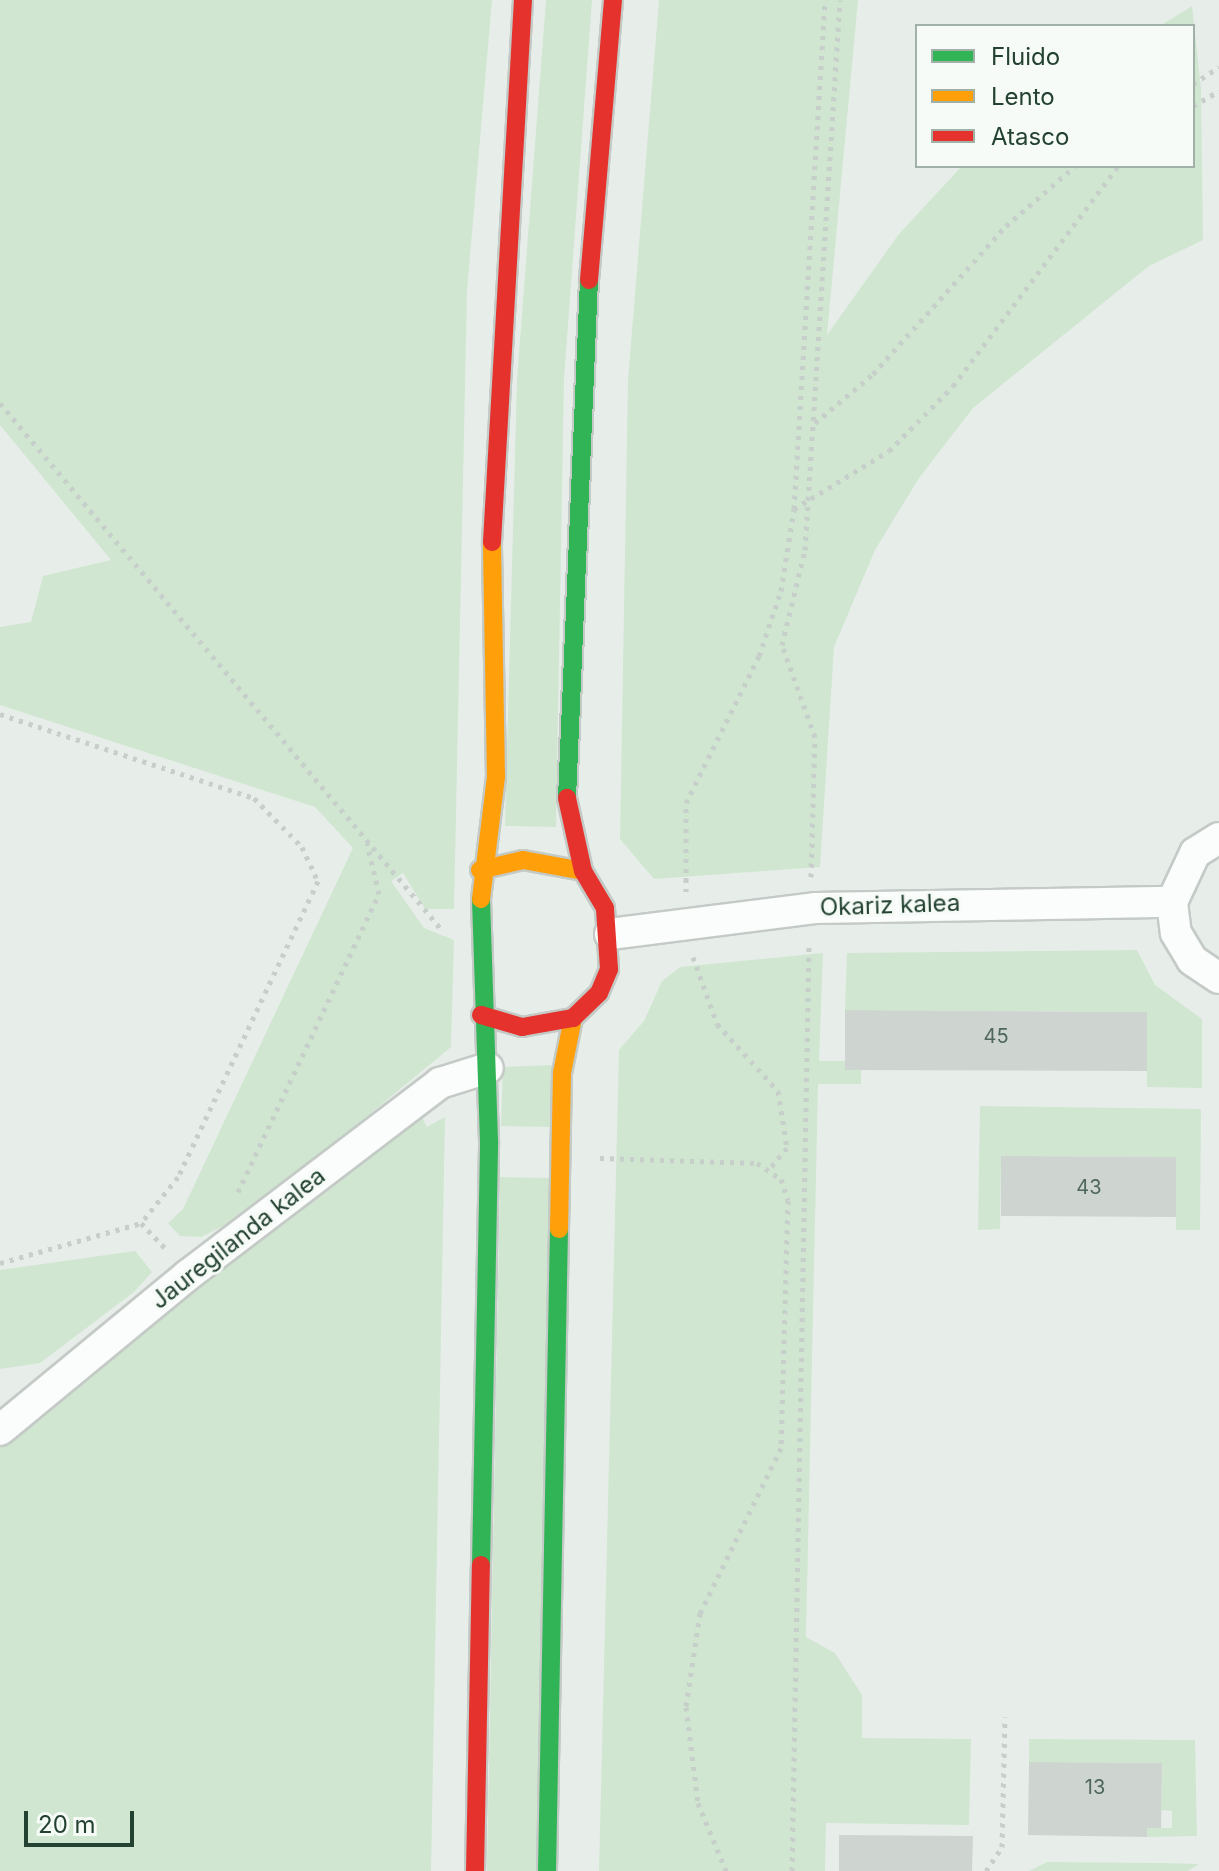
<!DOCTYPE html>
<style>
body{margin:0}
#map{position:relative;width:1219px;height:1871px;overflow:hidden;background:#e7ede9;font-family:Inter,sans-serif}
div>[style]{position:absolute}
.green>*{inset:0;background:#d0e6d1}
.building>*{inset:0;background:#ced4d0}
.path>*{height:5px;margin-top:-2.5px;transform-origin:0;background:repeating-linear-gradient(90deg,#c6cfc9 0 4px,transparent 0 10px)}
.roads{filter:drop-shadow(2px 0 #c4cac6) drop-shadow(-2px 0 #c4cac6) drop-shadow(0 2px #c4cac6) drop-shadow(0 -2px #c4cac6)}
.street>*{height:30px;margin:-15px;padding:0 15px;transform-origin:15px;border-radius:15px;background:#fbfcfc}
.fast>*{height:18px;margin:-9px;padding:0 9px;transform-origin:9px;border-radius:9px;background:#30b455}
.slow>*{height:18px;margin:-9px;padding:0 9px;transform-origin:9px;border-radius:9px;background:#ff9f0a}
.jam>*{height:18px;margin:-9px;padding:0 9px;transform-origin:9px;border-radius:9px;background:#e5322d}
span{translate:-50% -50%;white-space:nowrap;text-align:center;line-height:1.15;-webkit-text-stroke:6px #f6fbf7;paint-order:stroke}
.number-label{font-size:20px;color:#4e675a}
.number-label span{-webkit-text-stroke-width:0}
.street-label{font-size:24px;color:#234231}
.legend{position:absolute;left:915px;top:24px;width:280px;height:144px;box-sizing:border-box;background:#f6fbf7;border:2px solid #a2b1a8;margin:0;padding:10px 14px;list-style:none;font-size:24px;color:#234231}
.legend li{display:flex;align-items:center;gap:16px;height:40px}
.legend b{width:40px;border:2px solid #a2b1a8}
.scale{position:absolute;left:24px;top:1811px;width:110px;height:36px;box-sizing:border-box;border:4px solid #234231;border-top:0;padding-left:10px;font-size:24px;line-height:28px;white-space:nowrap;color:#234231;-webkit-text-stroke:6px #f6fbf7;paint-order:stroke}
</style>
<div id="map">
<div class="green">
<div style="clip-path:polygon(0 0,492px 0,467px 291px,454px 909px,425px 909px,403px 873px,391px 881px,424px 928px,454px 940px,451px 1047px,250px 1213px,201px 1237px,180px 1236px,168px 1223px,183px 1209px,353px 848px,315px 807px,0 705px,0 627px,31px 622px,43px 576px,111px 560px,0 425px)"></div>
<div style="clip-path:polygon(546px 0,592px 0,564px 379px,556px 827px,505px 826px,517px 380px)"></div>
<div style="clip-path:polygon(659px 0,858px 0,827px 335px,899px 234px,962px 166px,1193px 166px,1193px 26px,1160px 26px,1192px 6px,1201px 89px,1203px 240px,1149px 266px,973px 408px,919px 478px,875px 550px,834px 647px,820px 867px,654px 879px,620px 839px,628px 380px)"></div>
<div style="clip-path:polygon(1137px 950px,1155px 985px,1202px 1019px,1202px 1088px,1147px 1087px,1146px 1012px,845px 1010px,847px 953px)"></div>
<div style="clip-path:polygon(823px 953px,819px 1061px,845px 1061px,861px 1070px,861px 1084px,818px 1084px,806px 1637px,835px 1653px,862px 1695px,862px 1738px,971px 1739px,969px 1825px,826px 1823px,825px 1871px,599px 1871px,619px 1050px,644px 1021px,662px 981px,680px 967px)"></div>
<div style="clip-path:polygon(553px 1065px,550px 1127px,501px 1126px,503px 1067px)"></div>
<div style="clip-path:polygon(980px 1106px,1201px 1109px,1200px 1230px,1176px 1230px,1176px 1157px,1032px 1156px,1001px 1156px,1000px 1229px,978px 1230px)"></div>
<div style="clip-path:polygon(422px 1117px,427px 1127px,445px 1117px,431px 1871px,0 1871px,0 1445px,255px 1237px)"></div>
<div style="clip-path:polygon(500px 1177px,550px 1178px,536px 1871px,487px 1871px)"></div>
<div style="clip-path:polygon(135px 1251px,152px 1272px,134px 1292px,40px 1363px,0 1369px,0 1270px)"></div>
<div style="clip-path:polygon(1029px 1739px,1195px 1740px,1197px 1836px,1147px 1837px,1147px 1828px,1172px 1828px,1172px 1811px,1161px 1810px,1162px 1763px,1029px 1762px)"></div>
<div style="clip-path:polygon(1047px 1862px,1161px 1863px,1199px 1864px,1188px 1871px,1029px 1871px)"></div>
</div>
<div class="building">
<div style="clip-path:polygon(845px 1010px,1147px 1012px,1147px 1071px,845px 1070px)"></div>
<div style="clip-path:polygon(1001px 1156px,1176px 1157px,1176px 1217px,1001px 1216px)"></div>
<div style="clip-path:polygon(1029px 1762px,1162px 1763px,1161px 1828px,1147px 1828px,1147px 1837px,1028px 1835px)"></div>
<div style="clip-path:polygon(839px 1835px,973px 1836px,972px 1871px,839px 1871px)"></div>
</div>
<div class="path">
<div style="left:1193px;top:84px;width:31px;rotate:-33deg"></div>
<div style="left:1193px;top:106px;width:30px;rotate:-30deg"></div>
<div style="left:0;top:403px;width:686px;rotate:50.02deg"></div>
<div style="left:815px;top:423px;width:76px;rotate:-40.2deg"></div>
<div style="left:873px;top:374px;width:199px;rotate:-48.1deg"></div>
<div style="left:1006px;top:226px;width:91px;rotate:-41deg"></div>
<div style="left:794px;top:509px;width:111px;rotate:-31.4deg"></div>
<div style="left:889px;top:451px;width:91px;rotate:-45.4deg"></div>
<div style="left:953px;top:386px;width:275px;rotate:-53.1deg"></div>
<div style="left:0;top:714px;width:268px;rotate:18.3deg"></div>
<div style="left:254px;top:798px;width:69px;rotate:45.6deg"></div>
<div style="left:302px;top:847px;width:38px;rotate:65deg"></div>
<div style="left:318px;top:881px;width:327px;rotate:115.3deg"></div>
<div style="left:178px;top:1177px;width:59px;rotate:128.8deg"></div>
<div style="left:811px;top:877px;width:140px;rotate:-88.4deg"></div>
<div style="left:815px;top:737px;width:98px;rotate:-109.7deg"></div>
<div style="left:782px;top:645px;width:98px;rotate:-76.4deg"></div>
<div style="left:805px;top:550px;width:551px;rotate:-86.36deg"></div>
<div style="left:686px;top:892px;width:89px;rotate:-90deg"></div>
<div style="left:686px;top:803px;width:164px;rotate:-63.6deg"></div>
<div style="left:759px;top:656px;width:69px;rotate:-71.3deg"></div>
<div style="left:781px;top:591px;width:83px;rotate:-81deg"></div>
<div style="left:794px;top:509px;width:510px;rotate:-86.51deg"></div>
<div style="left:693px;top:957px;width:71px;rotate:70.3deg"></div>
<div style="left:717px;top:1024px;width:91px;rotate:47.7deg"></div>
<div style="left:778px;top:1091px;width:58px;rotate:81deg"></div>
<div style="left:787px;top:1148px;width:25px;rotate:130deg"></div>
<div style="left:600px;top:1158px;width:157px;rotate:1.8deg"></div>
<div style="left:757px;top:1163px;width:29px;rotate:34deg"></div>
<div style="left:781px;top:1179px;width:22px;rotate:72deg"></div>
<div style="left:788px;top:1200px;width:248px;rotate:91.6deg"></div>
<div style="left:781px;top:1448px;width:184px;rotate:116.1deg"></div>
<div style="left:700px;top:1613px;width:95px;rotate:98.5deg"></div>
<div style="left:686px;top:1707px;width:97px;rotate:82.9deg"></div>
<div style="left:698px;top:1803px;width:74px;rotate:67.6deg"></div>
<div style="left:238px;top:1192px;width:330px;rotate:-64.7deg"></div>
<div style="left:379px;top:894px;width:52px;rotate:-103.2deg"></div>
<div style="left:0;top:1263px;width:147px;rotate:-15.8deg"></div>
<div style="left:141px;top:1223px;width:36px;rotate:46deg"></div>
<div style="left:792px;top:1871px;width:926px;rotate:-88.95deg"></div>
<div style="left:986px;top:1871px;width:29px;rotate:-56deg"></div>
<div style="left:1002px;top:1847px;width:130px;rotate:-88.7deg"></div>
</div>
<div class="roads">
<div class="street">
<div style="left:1219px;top:838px;width:28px;rotate:148deg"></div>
<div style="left:1195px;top:853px;width:54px;rotate:115.1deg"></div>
<div style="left:1172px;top:902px;width:31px;rotate:83deg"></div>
<div style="left:1176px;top:933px;width:31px;rotate:59deg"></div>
<div style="left:1192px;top:960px;width:32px;rotate:34deg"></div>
<div style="left:610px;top:934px;width:208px;rotate:-7.2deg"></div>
<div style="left:816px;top:908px;width:356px;rotate:-1deg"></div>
<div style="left:0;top:1430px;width:244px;rotate:-39.5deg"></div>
<div style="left:188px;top:1275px;width:317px;rotate:-37.3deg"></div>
<div style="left:440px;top:1083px;width:50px;rotate:-17.4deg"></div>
</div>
<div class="fast">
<div style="left:567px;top:798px;width:518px;rotate:-87.57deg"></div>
<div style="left:481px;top:1565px;width:424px;rotate:-88.9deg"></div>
<div style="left:489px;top:1141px;width:242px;rotate:-91.9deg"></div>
<div style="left:547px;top:1871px;width:642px;rotate:-88.93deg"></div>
</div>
<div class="slow">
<div style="left:480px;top:870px;width:44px;rotate:-13.1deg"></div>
<div style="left:523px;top:860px;width:61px;rotate:10.4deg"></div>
<div style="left:481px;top:899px;width:123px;rotate:-83deg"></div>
<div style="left:496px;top:777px;width:235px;rotate:-91deg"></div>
<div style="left:559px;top:1229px;width:156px;rotate:-88.9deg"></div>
<div style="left:562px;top:1073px;width:56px;rotate:-78.7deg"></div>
</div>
<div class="jam">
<div style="left:589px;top:280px;width:281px;rotate:-85.1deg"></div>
<div style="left:492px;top:542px;width:543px;rotate:-86.73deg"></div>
<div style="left:481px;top:1015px;width:43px;rotate:16.3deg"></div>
<div style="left:522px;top:1027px;width:52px;rotate:-10deg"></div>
<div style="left:573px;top:1018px;width:36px;rotate:-44deg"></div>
<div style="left:599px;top:993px;width:26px;rotate:-67deg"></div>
<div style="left:609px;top:969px;width:61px;rotate:-93.8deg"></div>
<div style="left:605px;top:908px;width:43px;rotate:-120.7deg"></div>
<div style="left:583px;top:871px;width:75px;rotate:-102.4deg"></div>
<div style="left:475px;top:1871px;width:306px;rotate:-88.9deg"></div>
</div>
</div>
<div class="number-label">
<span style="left:996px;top:1036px">45</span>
<span style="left:1089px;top:1187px">43</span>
<span style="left:1095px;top:1787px">13</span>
</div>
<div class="street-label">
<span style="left:890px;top:905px;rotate:-2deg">Okariz kalea</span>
<span style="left:238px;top:1238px;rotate:-38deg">Jauregilanda kalea</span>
</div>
<ul class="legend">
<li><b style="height:10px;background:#30b455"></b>Fluido</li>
<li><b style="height:10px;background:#ff9f0a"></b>Lento</li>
<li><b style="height:10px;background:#e5322d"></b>Atasco</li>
</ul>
<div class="scale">20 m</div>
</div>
